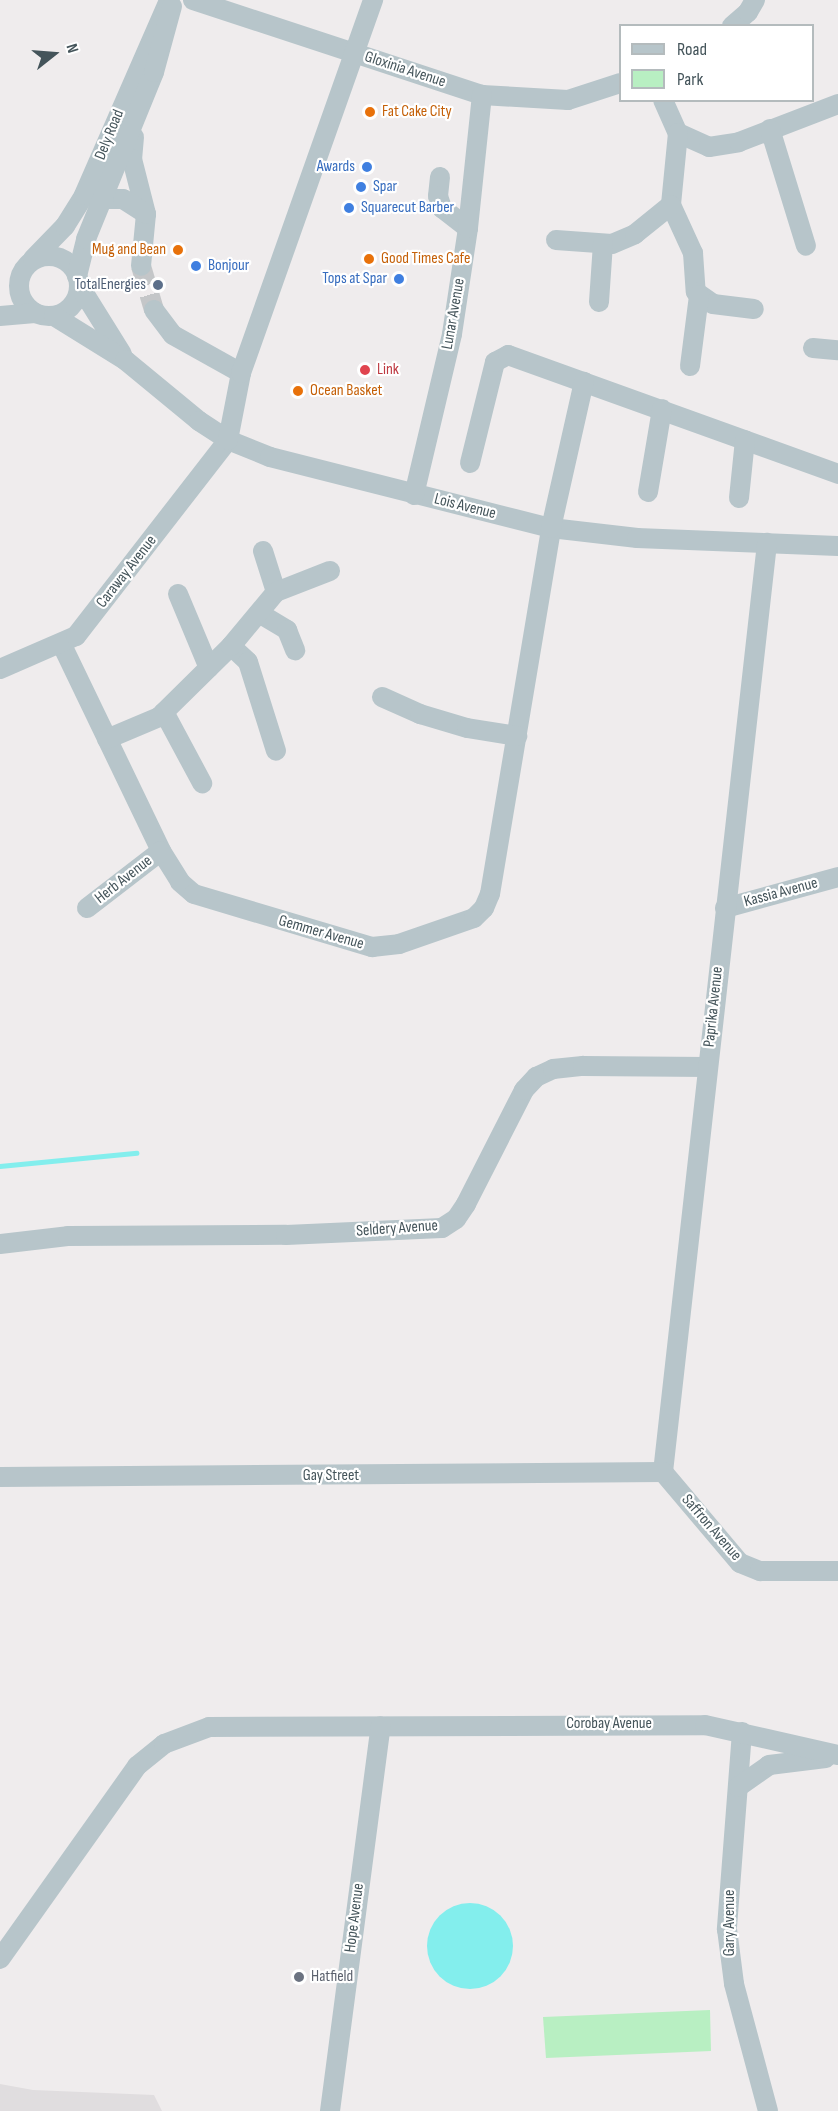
<!DOCTYPE html>
<style>
body{margin:0}
#map{position:relative;width:838px;height:2111px;overflow:hidden;background:#efeced;font-family:"Sofia Sans Condensed",sans-serif}
div>[style]{position:absolute}
.education>*{inset:0;background:#e0dddf}
.green>*{inset:0;background:#b8efc2}
.water>*{inset:0;background:#83eeed}
.round{border-radius:50%}
.stream>*{height:4.5px;margin:-2.25px;padding:0 2.25px;transform-origin:2.25px;border-radius:2.25px;background:#83eeed}
.minor-tunnel>*{height:20px;margin-top:-10px;transform-origin:0;background:repeating-linear-gradient(90deg,#c4c6c8 0 20px,transparent 0 30px)}
.minor>*{height:20px;margin:-10px;padding:0 10px;transform-origin:10px;border-radius:10px;background:#b7c5ca}
.minor>.ring{margin:-10px;padding:0;box-sizing:content-box;background:none;border:20px solid #b7c5ca;border-radius:50%}
.dots>*{width:16px;height:16px;translate:-50% -50%;box-sizing:border-box;border:3px solid #fff;border-radius:50%}
span{translate:-50% -50%;white-space:nowrap;text-align:center;line-height:1.15;-webkit-text-stroke:4.5px #fff;paint-order:stroke}
.street-label{font-size:16px;color:#44545a}
.food-label{font-size:16px;color:#c56008}
.left{translate:0 -50%;text-align:left}
.right{translate:-100% -50%;text-align:right}
.shop-label{font-size:16px;color:#366cbe}
.service-label{font-size:16px;color:#4e5e75}
.health-label{font-size:16px;color:#be3a42}
.worship-label{font-size:16px;color:#5b616d}
.legend{position:absolute;left:619px;top:24px;width:195px;height:78px;box-sizing:border-box;background:#fff;border:2px solid #b4bbbd;margin:0;padding:8px 10px;list-style:none;font-size:18px;color:#44545a}
.legend li{display:flex;align-items:center;gap:12px;height:30px}
.legend b{width:30px;border:2px solid #b4bbbd}
.north{position:absolute;left:24px;top:24px;width:60px;height:60px;-webkit-text-stroke:4px #fff;paint-order:stroke;rotate:73deg;font-size:16px;font-weight:700;line-height:24px;text-align:center;color:#44545a}
.north::after{content:'';display:block;margin:auto;width:21px;height:27px;background:#44545a;clip-path:polygon(50% 0,100% 100%,50% 72%,0 100%)}
</style>
<div id="map">
<div class="education">
<div style="clip-path:polygon(0 2084px,33px 2090px,154px 2095px,162px 2111px,0 2111px)"></div>
</div>
<div class="green">
<div style="clip-path:polygon(710px 2010px,711px 2051px,546px 2058px,543px 2017px)"></div>
</div>
<div class="water">
<div class="round" style="left:427px;top:1903px;width:86px;height:86px"></div>
</div>
<div class="stream">
<div style="left:0;top:1166px;width:137px;rotate:-5.5deg"></div>
</div>
<div class="minor-tunnel">
<div style="left:141px;top:266px;width:46px;rotate:73.5deg"></div>
</div>
<div class="minor">
<div style="left:193px;top:0;width:304px;rotate:18.2deg"></div>
<div style="left:482px;top:95px;width:86px;rotate:3.3deg"></div>
<div style="left:568px;top:100px;width:55px;rotate:-18.1deg"></div>
<div style="left:732px;top:26px;width:21px;rotate:-41deg"></div>
<div style="left:748px;top:12px;width:14px;rotate:-60deg"></div>
<div style="left:663px;top:100px;width:36px;rotate:66deg"></div>
<div style="left:678px;top:133px;width:34px;rotate:24deg"></div>
<div style="left:709px;top:147px;width:30px;rotate:-9deg"></div>
<div style="left:739px;top:142px;width:106px;rotate:-21deg"></div>
<div style="left:770px;top:129px;width:122px;rotate:72.9deg"></div>
<div style="left:678px;top:133px;width:72px;rotate:95.6deg"></div>
<div style="left:671px;top:205px;width:53px;rotate:65.4deg"></div>
<div style="left:693px;top:253px;width:39px;rotate:86deg"></div>
<div style="left:696px;top:292px;width:21px;rotate:35deg"></div>
<div style="left:713px;top:304px;width:41px;rotate:7deg"></div>
<div style="left:134px;top:137px;width:22px;rotate:95deg"></div>
<div style="left:132px;top:159px;width:57px;rotate:75.7deg"></div>
<div style="left:146px;top:214px;width:52px;rotate:95.5deg"></div>
<div style="left:440px;top:177px;width:19px;rotate:96deg"></div>
<div style="left:438px;top:196px;width:13px;rotate:72deg"></div>
<div style="left:442px;top:208px;width:33px;rotate:38deg"></div>
<div style="left:104px;top:199px;width:19px"></div>
<div style="left:123px;top:199px;width:27px;rotate:33deg"></div>
<div style="left:556px;top:240px;width:56px;rotate:4.1deg"></div>
<div style="left:612px;top:244px;width:25px;rotate:-23deg"></div>
<div style="left:635px;top:234px;width:46px;rotate:-38.9deg"></div>
<div class="ring" style="left:19px;top:256px;width:40px;height:40px"></div>
<div style="left:33px;top:259px;width:46px;rotate:-45.9deg"></div>
<div style="left:65px;top:226px;width:36px;rotate:-58deg"></div>
<div style="left:84px;top:195px;width:213px;rotate:-66.4deg"></div>
<div style="left:77px;top:276px;width:38px;rotate:-76deg"></div>
<div style="left:86px;top:239px;width:180px;rotate:-67.8deg"></div>
<div style="left:154px;top:72px;width:68px;rotate:-74.7deg"></div>
<div style="left:79px;top:285px;width:81px;rotate:58.1deg"></div>
<div style="left:599px;top:302px;width:58px;rotate:-86.1deg"></div>
<div style="left:154px;top:310px;width:31px;rotate:53deg"></div>
<div style="left:173px;top:335px;width:78px;rotate:29.2deg"></div>
<div style="left:0;top:316px;width:35px;rotate:-5deg"></div>
<div style="left:54px;top:316px;width:84px;rotate:31.8deg"></div>
<div style="left:125px;top:360px;width:96px;rotate:39.5deg"></div>
<div style="left:199px;top:421px;width:35px;rotate:33deg"></div>
<div style="left:228px;top:440px;width:45px;rotate:22deg"></div>
<div style="left:270px;top:457px;width:290px;rotate:14.2deg"></div>
<div style="left:551px;top:528px;width:87px;rotate:6.6deg"></div>
<div style="left:637px;top:538px;width:201px;rotate:2.3deg"></div>
<div style="left:813px;top:348px;width:25px;rotate:5deg"></div>
<div style="left:690px;top:366px;width:71px;rotate:-82.7deg"></div>
<div style="left:470px;top:463px;width:104px;rotate:-76.1deg"></div>
<div style="left:495px;top:362px;width:15px;rotate:-28deg"></div>
<div style="left:508px;top:355px;width:351px;rotate:19.8deg"></div>
<div style="left:648px;top:492px;width:84px;rotate:-80.4deg"></div>
<div style="left:414px;top:495px;width:165px;rotate:-76.7deg"></div>
<div style="left:452px;top:334px;width:107px;rotate:-81.4deg"></div>
<div style="left:468px;top:228px;width:134px;rotate:-84deg"></div>
<div style="left:739px;top:498px;width:58px;rotate:-84.1deg"></div>
<div style="left:263px;top:551px;width:43px;rotate:72.4deg"></div>
<div style="left:178px;top:594px;width:80px;rotate:67.3deg"></div>
<div style="left:259px;top:613px;width:33px;rotate:31deg"></div>
<div style="left:287px;top:630px;width:22px;rotate:68deg"></div>
<div style="left:62px;top:645px;width:229px;rotate:64.3deg"></div>
<div style="left:161px;top:851px;width:36px;rotate:58deg"></div>
<div style="left:180px;top:882px;width:18px;rotate:41deg"></div>
<div style="left:194px;top:894px;width:186px;rotate:16.6deg"></div>
<div style="left:372px;top:947px;width:27px;rotate:-6deg"></div>
<div style="left:399px;top:944px;width:79px;rotate:-19.1deg"></div>
<div style="left:474px;top:918px;width:14px;rotate:-45deg"></div>
<div style="left:484px;top:908px;width:15px;rotate:-67deg"></div>
<div style="left:490px;top:894px;width:371px;rotate:-80.5deg"></div>
<div style="left:551px;top:528px;width:150px;rotate:-77.3deg"></div>
<div style="left:231px;top:646px;width:23px;rotate:43deg"></div>
<div style="left:248px;top:662px;width:93px;rotate:72.5deg"></div>
<div style="left:0;top:669px;width:83px;rotate:-23.5deg"></div>
<div style="left:76px;top:636px;width:248px;rotate:-52.2deg"></div>
<div style="left:228px;top:440px;width:68px;rotate:-79deg"></div>
<div style="left:241px;top:373px;width:396px;rotate:-70.5deg"></div>
<div style="left:382px;top:697px;width:42px;rotate:24.1deg"></div>
<div style="left:420px;top:714px;width:49px;rotate:16.6deg"></div>
<div style="left:467px;top:728px;width:51px;rotate:9.1deg"></div>
<div style="left:164px;top:712px;width:81px;rotate:61.8deg"></div>
<div style="left:107px;top:739px;width:56px;rotate:-22.9deg"></div>
<div style="left:159px;top:717px;width:101px;rotate:-44.6deg"></div>
<div style="left:231px;top:646px;width:70px;rotate:-50.2deg"></div>
<div style="left:276px;top:592px;width:58px;rotate:-21.3deg"></div>
<div style="left:87px;top:908px;width:93px;rotate:-37.6deg"></div>
<div style="left:725px;top:908px;width:117px;rotate:-15.3deg"></div>
<div style="left:0;top:1244px;width:68px;rotate:-6.7deg"></div>
<div style="left:68px;top:1236px;width:218px;rotate:-0.3deg"></div>
<div style="left:286px;top:1235px;width:156px;rotate:-2.6deg"></div>
<div style="left:442px;top:1228px;width:17px;rotate:-33deg"></div>
<div style="left:456px;top:1219px;width:18px;rotate:-56deg"></div>
<div style="left:466px;top:1204px;width:128px;rotate:-63deg"></div>
<div style="left:524px;top:1090px;width:18px;rotate:-47deg"></div>
<div style="left:536px;top:1077px;width:19px;rotate:-25deg"></div>
<div style="left:553px;top:1069px;width:30px;rotate:-6deg"></div>
<div style="left:583px;top:1066px;width:124px;rotate:0.5deg"></div>
<div style="left:663px;top:1472px;width:935px;rotate:-83.61deg"></div>
<div style="left:663px;top:1472px;width:119px;rotate:49.8deg"></div>
<div style="left:740px;top:1563px;width:22px;rotate:22deg"></div>
<div style="left:760px;top:1571px;width:78px"></div>
<div style="left:0;top:1477px;width:663px;rotate:-0.43deg"></div>
<div style="left:742px;top:1732px;width:198px;rotate:94.4deg"></div>
<div style="left:727px;top:1929px;width:55px;rotate:82.7deg"></div>
<div style="left:734px;top:1984px;width:131px;rotate:75deg"></div>
<div style="left:738px;top:1787px;width:38px;rotate:-35deg"></div>
<div style="left:769px;top:1765px;width:57px;rotate:-7deg"></div>
<div style="left:0;top:1959px;width:237px;rotate:-54.6deg"></div>
<div style="left:137px;top:1766px;width:35px;rotate:-39deg"></div>
<div style="left:164px;top:1744px;width:48px;rotate:-20.7deg"></div>
<div style="left:209px;top:1727px;width:496px;rotate:-0.2deg"></div>
<div style="left:705px;top:1725px;width:136px;rotate:12.7deg"></div>
<div style="left:330px;top:2111px;width:388px;rotate:-82.5deg"></div>
</div>
<div class="dots">
<div style="left:370px;top:112px;background:#e8710a"></div>
<div style="left:367px;top:167px;background:#3f7fe0"></div>
<div style="left:361px;top:187px;background:#3f7fe0"></div>
<div style="left:349px;top:208px;background:#3f7fe0"></div>
<div style="left:178px;top:250px;background:#e8710a"></div>
<div style="left:369px;top:259px;background:#e8710a"></div>
<div style="left:196px;top:266px;background:#3f7fe0"></div>
<div style="left:399px;top:279px;background:#3f7fe0"></div>
<div style="left:158px;top:285px;background:#5c6f8a"></div>
<div style="left:365px;top:370px;background:#e0444e"></div>
<div style="left:298px;top:391px;background:#e8710a"></div>
<div style="left:299px;top:1977px;background:#6b7280"></div>
</div>
<div class="street-label">
<span style="left:405px;top:70px;rotate:18deg">Gloxinia Avenue</span>
<span style="left:110px;top:135px;rotate:-68deg">Dely Road</span>
<span style="left:454px;top:314px;rotate:-80deg">Lunar Avenue</span>
<span style="left:465px;top:507px;rotate:14deg">Lois Avenue</span>
<span style="left:127px;top:572px;rotate:-52deg">Caraway Avenue</span>
<span style="left:124px;top:880px;rotate:-38deg">Herb Avenue</span>
<span style="left:781px;top:893px;rotate:-15deg">Kassia Avenue</span>
<span style="left:321px;top:933px;rotate:16deg">Gemmer Avenue</span>
<span style="left:714px;top:1007px;rotate:-84deg">Paprika Avenue</span>
<span style="left:397px;top:1229px;rotate:-4deg">Seldery Avenue</span>
<span style="left:331px;top:1476px">Gay Street</span>
<span style="left:711px;top:1528px;rotate:49deg">Saffron Avenue</span>
<span style="left:609px;top:1724px">Corobay Avenue</span>
<span style="left:355px;top:1918px;rotate:-83deg">Hope Avenue</span>
<span style="left:730px;top:1923px;rotate:-90deg">Gary Avenue</span>
</div>
<div class="food-label">
<span class="left" style="left:382px;top:112px">Fat Cake City</span>
<span class="right" style="left:166px;top:250px">Mug and Bean</span>
<span class="left" style="left:381px;top:259px">Good Times Cafe</span>
<span class="left" style="left:310px;top:391px">Ocean Basket</span>
</div>
<div class="shop-label">
<span class="right" style="left:355px;top:167px">Awards</span>
<span class="left" style="left:373px;top:187px">Spar</span>
<span class="left" style="left:361px;top:208px">Squarecut Barber</span>
<span class="left" style="left:208px;top:266px">Bonjour</span>
<span class="right" style="left:387px;top:279px">Tops at Spar</span>
</div>
<div class="service-label">
<span class="right" style="left:146px;top:285px">TotalEnergies</span>
</div>
<div class="health-label">
<span class="left" style="left:377px;top:370px">Link</span>
</div>
<div class="worship-label">
<span class="left" style="left:311px;top:1977px">Hatfield</span>
</div>
<ul class="legend">
<li><b style="height:8px;background:#b7c5ca"></b>Road</li>
<li><b style="height:16px;background:#b8efc2"></b>Park</li>
</ul>
<div class="north">N</div>
</div>
